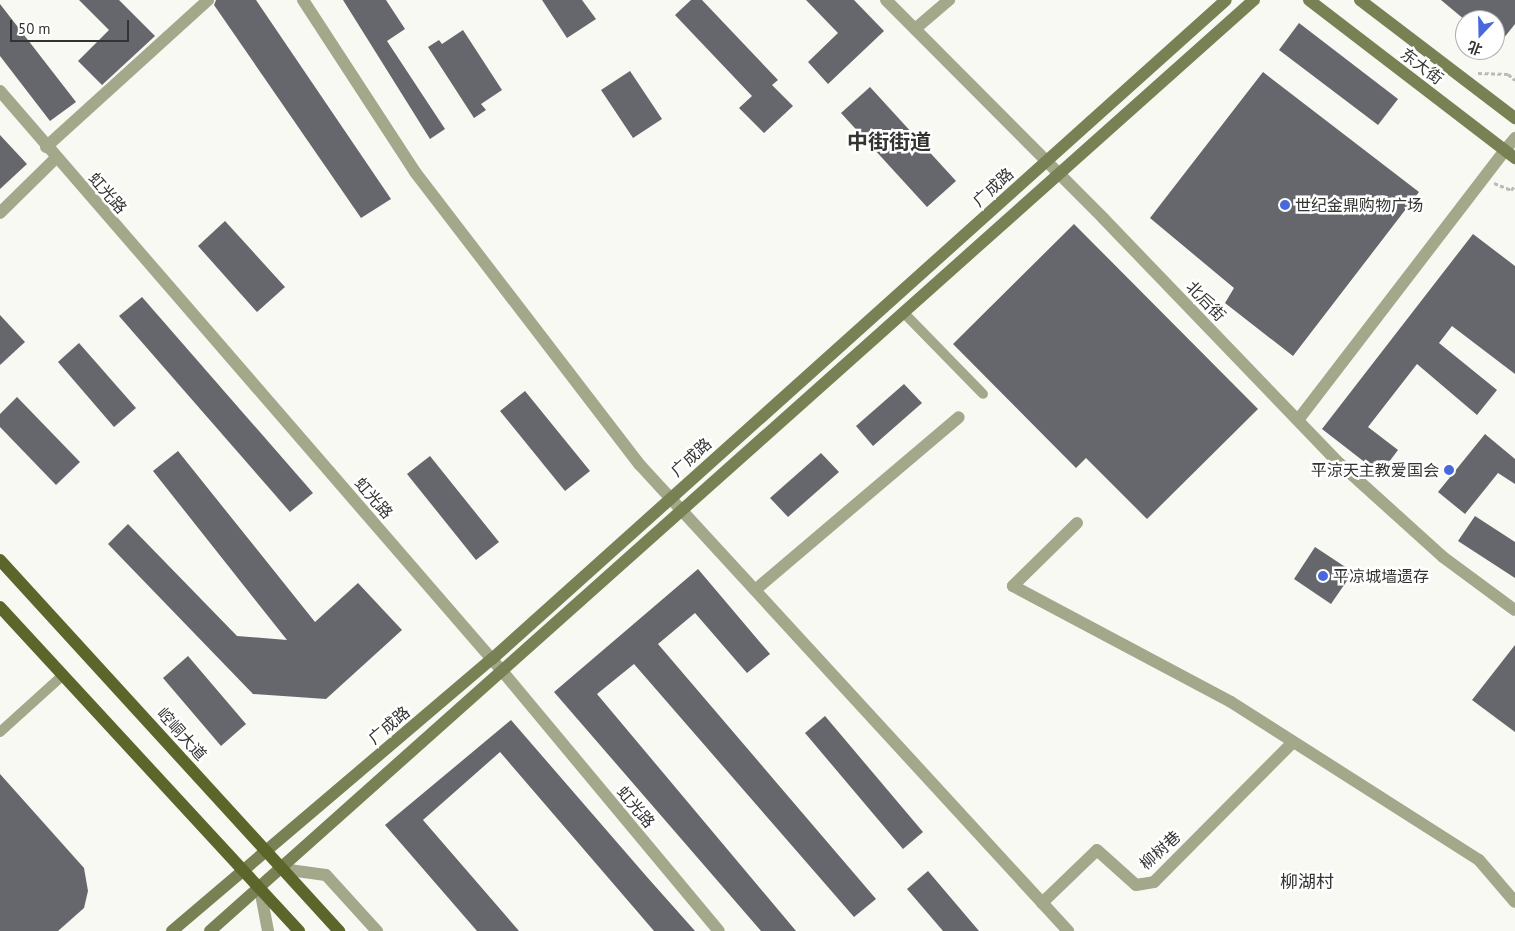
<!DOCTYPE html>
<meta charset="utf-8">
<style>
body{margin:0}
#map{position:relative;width:1515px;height:931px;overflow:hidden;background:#f8f9f3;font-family:"PT Sans","Noto Sans SC",sans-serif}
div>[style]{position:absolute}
.building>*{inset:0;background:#65676c}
.path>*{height:3px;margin-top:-1.5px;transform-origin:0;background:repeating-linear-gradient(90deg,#bbbcb7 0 4px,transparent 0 6.5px)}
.service>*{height:10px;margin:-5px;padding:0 5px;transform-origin:5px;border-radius:5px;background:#a2a889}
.pedestrian>*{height:12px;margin:-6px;padding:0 6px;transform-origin:6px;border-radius:6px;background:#a2a889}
.minor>*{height:12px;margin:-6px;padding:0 6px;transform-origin:6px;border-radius:6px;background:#a2a889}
.tertiary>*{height:12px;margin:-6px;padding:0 6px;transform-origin:6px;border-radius:6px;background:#a2a889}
.secondary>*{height:12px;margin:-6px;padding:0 6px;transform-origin:6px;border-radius:6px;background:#788153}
.primary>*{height:12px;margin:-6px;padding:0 6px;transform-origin:6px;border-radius:6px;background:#5c652a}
.dots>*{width:14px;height:14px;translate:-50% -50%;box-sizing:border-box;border:2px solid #fff;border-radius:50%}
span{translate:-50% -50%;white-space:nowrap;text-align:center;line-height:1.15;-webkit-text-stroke:5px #fff;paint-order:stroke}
.street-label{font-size:16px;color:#333431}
.poi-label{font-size:16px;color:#333431}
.left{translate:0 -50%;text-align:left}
.right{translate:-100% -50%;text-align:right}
.neighbourhood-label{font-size:18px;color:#333431}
.district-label{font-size:21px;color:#333431;font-weight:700}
.north{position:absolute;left:1455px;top:10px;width:50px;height:50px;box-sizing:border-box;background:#fff;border:1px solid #adaead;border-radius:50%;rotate:201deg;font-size:14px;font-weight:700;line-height:20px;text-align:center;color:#333431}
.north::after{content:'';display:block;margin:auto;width:18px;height:22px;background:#4968dc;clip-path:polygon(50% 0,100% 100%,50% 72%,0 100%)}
.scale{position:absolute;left:10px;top:20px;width:119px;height:22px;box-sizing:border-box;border:2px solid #333431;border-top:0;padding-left:6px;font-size:15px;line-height:18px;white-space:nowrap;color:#333431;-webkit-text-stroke:4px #fff;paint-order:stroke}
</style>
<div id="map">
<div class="building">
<div style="clip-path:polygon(79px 0,119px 0,155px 36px,102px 85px,78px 61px,109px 30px)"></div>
<div style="clip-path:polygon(216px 0,256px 0,391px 199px,361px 218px,214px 5px)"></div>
<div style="clip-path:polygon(343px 0,386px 0,405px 29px,387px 41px,445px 129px,430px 139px)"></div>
<div style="clip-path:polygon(542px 0,582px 0,596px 19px,567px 38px)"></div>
<div style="clip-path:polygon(691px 0,702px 0,778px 80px,772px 85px,793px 106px,764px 133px,739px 108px,752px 96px,675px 15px)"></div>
<div style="clip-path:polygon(806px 0,854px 0,884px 31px,828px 84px,808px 62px,838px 33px)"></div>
<div style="clip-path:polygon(1441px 0,1515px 0,1515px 24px,1495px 49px,1495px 20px,1465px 20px)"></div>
<div style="clip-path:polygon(0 4px,76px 102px,50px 121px,0 56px)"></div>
<div style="clip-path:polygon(1299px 23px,1398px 99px,1378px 125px,1279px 50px)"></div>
<div style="clip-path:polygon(463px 30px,502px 90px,481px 104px,486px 110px,474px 118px,428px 47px,439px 40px,442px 44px)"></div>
<div style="clip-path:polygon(630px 71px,662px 119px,633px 138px,601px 90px)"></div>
<div style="clip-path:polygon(1263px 72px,1419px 192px,1293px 356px,1225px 303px,1234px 288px,1150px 218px)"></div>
<div style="clip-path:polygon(870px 87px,956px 181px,927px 207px,841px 113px)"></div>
<div style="clip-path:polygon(0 135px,27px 164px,0 189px)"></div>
<div style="clip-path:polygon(225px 221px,285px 287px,257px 312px,198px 246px)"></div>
<div style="clip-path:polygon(1074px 224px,1258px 409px,1147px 519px,1086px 458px,1076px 468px,953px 344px)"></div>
<div style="clip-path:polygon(1473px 234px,1515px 266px,1515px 374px,1452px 326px,1439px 343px,1497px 390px,1477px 415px,1417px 364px,1368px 427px,1398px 450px,1380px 474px,1322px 429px)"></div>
<div style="clip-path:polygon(142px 297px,313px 493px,290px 512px,119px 316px)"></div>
<div style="clip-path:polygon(0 315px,25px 342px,0 365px)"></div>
<div style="clip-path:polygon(79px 343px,136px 408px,114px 427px,58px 362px)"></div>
<div style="clip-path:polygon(904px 384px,922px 403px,873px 446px,856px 426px)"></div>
<div style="clip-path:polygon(525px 391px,590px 471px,565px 491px,500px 411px)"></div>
<div style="clip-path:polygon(17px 397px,80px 462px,56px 485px,0 427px,0 414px)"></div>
<div style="clip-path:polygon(1485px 434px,1515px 459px,1515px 484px,1498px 473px,1465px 514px,1438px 492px)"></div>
<div style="clip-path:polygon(178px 451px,315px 622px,358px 583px,402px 630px,326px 699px,253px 694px,108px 544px,128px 524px,237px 636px,287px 640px,153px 471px)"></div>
<div style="clip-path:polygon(821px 453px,839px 472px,788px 517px,770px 498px)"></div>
<div style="clip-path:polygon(430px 456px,499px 542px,476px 560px,407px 474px)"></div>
<div style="clip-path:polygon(1475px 516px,1515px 542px,1515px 578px,1458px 541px)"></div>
<div style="clip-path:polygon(1315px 547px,1353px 572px,1331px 604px,1294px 579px)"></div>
<div style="clip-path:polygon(698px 569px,770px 654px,747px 673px,695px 613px,658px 644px,876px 899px,854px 917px,634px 664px,597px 694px,796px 931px,761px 931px,554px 692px)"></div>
<div style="clip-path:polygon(1515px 645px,1515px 732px,1472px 700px)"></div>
<div style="clip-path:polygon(188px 656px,246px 724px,221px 746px,163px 678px)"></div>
<div style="clip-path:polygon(825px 716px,923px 832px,903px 849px,805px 733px)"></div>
<div style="clip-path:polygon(511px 720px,647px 877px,695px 931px,654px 931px,500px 752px,423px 820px,519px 931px,477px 931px,385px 825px)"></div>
<div style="clip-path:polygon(0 774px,84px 868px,88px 891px,84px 908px,58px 931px,0 931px)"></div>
<div style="clip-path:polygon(928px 871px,979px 931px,943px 931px,907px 889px)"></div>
</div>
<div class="path">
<div style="left:1478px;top:73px;width:30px;rotate:2deg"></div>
<div style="left:1508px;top:74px;width:9px;rotate:41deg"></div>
<div style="left:1494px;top:183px;width:18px;rotate:22deg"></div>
<div style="left:1511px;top:190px;width:6px;rotate:-45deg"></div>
</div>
<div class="service">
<div style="left:904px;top:313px;width:113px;rotate:45.7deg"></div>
<div style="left:0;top:732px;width:85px;rotate:-42.1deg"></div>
</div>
<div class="pedestrian">
<div style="left:1298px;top:420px;width:340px;rotate:-52.5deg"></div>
</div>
<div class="minor">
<div style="left:303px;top:0;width:205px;rotate:56.9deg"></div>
<div style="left:415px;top:172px;width:369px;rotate:52.5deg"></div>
<div style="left:640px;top:465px;width:633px;rotate:47.43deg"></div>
<div style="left:886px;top:0;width:308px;rotate:45.1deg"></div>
<div style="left:1103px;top:218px;width:340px;rotate:46.1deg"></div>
<div style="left:1339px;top:463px;width:140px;rotate:42.1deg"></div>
<div style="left:1443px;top:557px;width:89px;rotate:36.4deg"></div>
<div style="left:915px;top:29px;width:45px;rotate:-40.5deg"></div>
<div style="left:0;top:91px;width:768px;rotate:49.12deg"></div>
<div style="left:503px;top:672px;width:337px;rotate:50.2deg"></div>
<div style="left:46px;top:147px;width:219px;rotate:-42.2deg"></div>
<div style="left:0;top:213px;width:78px;rotate:-44.5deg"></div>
<div style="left:1077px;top:523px;width:90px;rotate:135.5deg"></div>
<div style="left:1013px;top:586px;width:247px;rotate:28deg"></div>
<div style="left:1231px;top:702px;width:294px;rotate:32.5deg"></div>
<div style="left:1479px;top:860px;width:55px;rotate:49.4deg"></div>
<div style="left:755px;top:590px;width:267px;rotate:-40.3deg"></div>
<div style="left:282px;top:869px;width:44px;rotate:7.8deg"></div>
<div style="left:326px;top:875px;width:76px;rotate:47.7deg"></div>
<div style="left:260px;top:889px;width:43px;rotate:79.2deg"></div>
<div style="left:1042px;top:903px;width:76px;rotate:-43.9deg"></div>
<div style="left:1097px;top:850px;width:52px;rotate:41.9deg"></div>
<div style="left:1136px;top:885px;width:18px;rotate:-9deg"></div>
<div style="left:1154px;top:882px;width:197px;rotate:-45.2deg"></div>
</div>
<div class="tertiary">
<div style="left:1505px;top:150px;width:16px;rotate:-50deg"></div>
</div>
<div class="secondary">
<div style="left:1309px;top:0;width:260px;rotate:37.5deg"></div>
<div style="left:1360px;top:0;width:195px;rotate:37.3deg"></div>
<div style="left:172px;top:931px;width:420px;rotate:-40.4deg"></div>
<div style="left:492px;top:659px;width:986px;rotate:-41.92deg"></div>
<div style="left:210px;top:931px;width:1399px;rotate:-41.73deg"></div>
</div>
<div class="primary">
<div style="left:0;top:560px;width:503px;rotate:47.58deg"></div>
<div style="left:0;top:607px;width:441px;rotate:47.3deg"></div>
</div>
<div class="dots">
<div style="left:1285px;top:205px;background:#4968dc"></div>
<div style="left:1449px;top:470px;background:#4968dc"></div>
<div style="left:1323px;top:576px;background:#4968dc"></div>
</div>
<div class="street-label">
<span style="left:1422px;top:66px;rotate:37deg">东大街</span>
<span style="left:993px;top:187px;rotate:-42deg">广成路</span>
<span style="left:108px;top:193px;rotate:49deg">虹光路</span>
<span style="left:1206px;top:301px;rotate:46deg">北后街</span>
<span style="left:691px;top:457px;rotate:-42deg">广成路</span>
<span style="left:374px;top:498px;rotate:49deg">虹光路</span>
<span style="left:389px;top:725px;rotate:-40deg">广成路</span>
<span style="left:182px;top:734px;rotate:48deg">崆峒大道</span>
<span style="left:636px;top:807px;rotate:50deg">虹光路</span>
<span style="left:1160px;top:850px;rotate:-42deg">柳树巷</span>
</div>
<div class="poi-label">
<span class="left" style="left:1295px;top:205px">世纪金鼎购物广场</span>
<span class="right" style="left:1439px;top:470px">平涼天主教爱国会</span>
<span class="left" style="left:1333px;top:576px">平凉城墙遗存</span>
</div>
<div class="neighbourhood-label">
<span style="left:1307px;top:882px">柳湖村</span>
</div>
<div class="district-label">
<span style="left:889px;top:142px">中街街道</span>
</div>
<div class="north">北</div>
<div class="scale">50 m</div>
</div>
